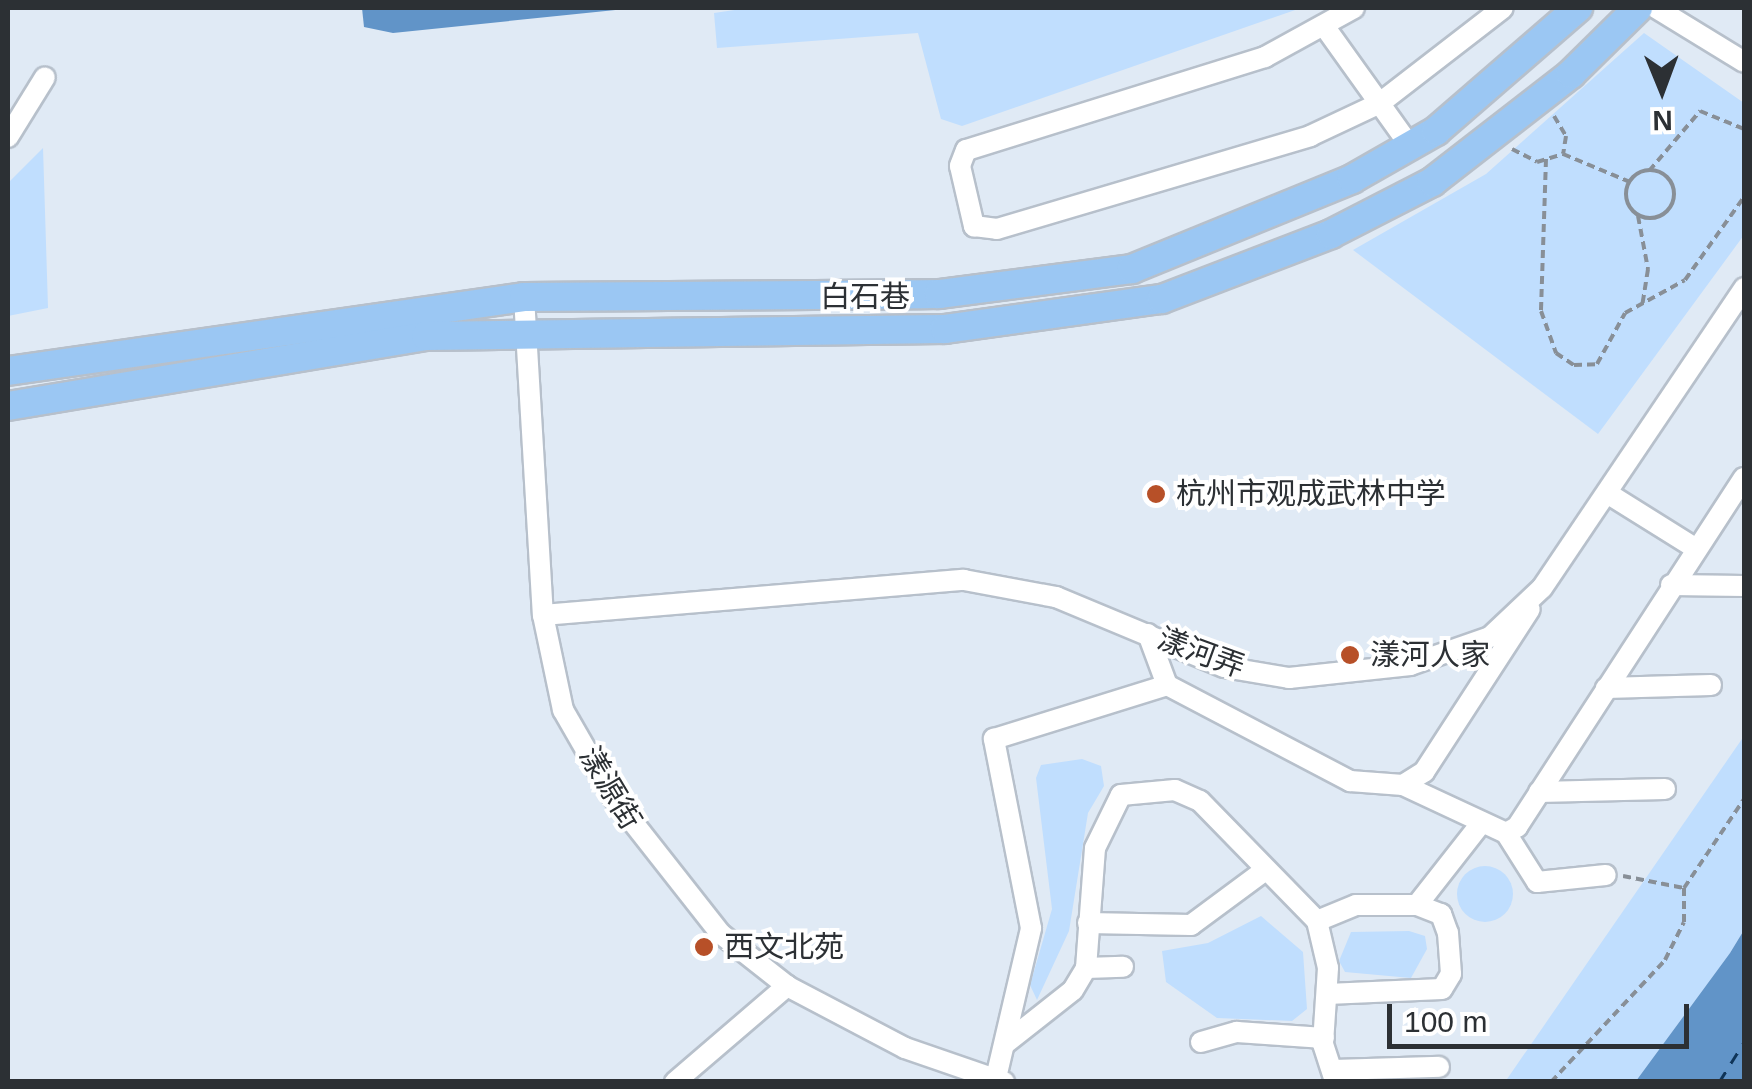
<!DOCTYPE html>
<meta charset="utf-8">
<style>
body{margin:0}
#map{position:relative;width:1752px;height:1089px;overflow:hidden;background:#e0eaf5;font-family:Arial,"Noto Sans SC",sans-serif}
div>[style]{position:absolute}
.green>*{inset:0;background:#c0defe}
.round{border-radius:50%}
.water>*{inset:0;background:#6194c8}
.ferry>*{height:2.5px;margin-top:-1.25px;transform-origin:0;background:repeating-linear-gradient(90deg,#0f3458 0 12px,transparent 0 22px)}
.path>*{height:4px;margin-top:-2px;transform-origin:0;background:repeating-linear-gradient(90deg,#888f97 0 8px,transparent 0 13px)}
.path>.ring{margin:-2px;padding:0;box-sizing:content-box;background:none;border:4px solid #888f97;border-radius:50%}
.roads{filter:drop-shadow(2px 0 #b7c0cb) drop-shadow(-2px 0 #b7c0cb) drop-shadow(0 2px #b7c0cb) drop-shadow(0 -2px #b7c0cb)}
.minor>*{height:20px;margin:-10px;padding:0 10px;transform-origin:10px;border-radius:10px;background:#fff}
.major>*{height:28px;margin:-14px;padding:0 14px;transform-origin:14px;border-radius:14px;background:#9bc7f3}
.dots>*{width:28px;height:28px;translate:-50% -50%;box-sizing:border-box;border:5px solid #fff;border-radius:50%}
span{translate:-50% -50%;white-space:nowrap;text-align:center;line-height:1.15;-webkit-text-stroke:8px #fff;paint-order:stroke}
.street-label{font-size:30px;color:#2c3034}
.poi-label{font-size:30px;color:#2c3034}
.left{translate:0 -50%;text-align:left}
.frame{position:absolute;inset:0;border:10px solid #2c3034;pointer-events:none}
.north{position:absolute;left:1612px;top:40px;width:100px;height:100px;-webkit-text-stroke:8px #fff;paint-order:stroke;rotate:179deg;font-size:28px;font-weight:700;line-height:40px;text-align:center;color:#2c3034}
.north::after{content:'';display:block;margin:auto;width:35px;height:45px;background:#2c3034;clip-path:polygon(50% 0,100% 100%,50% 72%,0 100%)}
.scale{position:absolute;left:1387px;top:1004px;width:302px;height:45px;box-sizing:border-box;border:5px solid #2c3034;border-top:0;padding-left:12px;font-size:30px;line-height:35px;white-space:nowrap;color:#2c3034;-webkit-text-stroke:8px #fff;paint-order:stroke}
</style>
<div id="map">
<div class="green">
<div style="clip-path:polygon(748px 8px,1301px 8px,962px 126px,941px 119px,918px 33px,717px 48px,714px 13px)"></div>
<div style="clip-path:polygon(1644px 33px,1744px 103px,1744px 235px,1598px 434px,1353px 250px,1486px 174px)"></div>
<div style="clip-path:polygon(43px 148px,48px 308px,8px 316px,8px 183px)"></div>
<div style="clip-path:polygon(1744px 736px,1744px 930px,1730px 953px,1636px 1081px,1505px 1082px)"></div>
<div style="clip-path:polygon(1082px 759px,1101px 766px,1104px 786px,1088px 813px,1069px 931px,1037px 1000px,1030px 985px,1052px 909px,1036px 778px,1041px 765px)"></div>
<div class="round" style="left:1457px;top:866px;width:56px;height:56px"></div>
<div style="clip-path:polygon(1261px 916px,1303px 952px,1307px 1009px,1292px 1021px,1217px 1018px,1166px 982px,1162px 951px,1208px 943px)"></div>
<div style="clip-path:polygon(1409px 931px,1425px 936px,1427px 949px,1411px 978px,1345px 972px,1339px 961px,1351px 932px)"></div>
</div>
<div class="water">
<div style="clip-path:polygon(362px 8px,635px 8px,393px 33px,364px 27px)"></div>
<div style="clip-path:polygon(1744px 930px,1744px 1081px,1636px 1081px,1730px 953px)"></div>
</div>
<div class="ferry">
<div style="left:1719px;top:1082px;width:47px;rotate:-58deg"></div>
</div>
<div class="path">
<div style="left:1554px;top:116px;width:23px;rotate:59deg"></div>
<div style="left:1566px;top:136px;width:18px;rotate:99deg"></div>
<div style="left:1563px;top:154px;width:73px;rotate:22.7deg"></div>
<div style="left:1512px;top:149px;width:28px;rotate:27deg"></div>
<div style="left:1537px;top:162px;width:27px;rotate:-17deg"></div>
<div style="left:1546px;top:159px;width:152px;rotate:91.9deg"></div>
<div style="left:1541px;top:311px;width:45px;rotate:70.3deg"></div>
<div style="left:1556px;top:353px;width:22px;rotate:34deg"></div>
<div style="left:1574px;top:365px;width:23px;rotate:-2deg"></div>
<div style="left:1597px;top:364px;width:58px;rotate:-61.2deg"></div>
<div style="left:1625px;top:313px;width:68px;rotate:-28.8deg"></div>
<div style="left:1685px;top:280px;width:102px;rotate:-54.6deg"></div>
<div class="ring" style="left:1626px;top:170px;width:44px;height:44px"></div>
<div style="left:1649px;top:171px;width:79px;rotate:-49.6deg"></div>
<div style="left:1700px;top:111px;width:48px;rotate:22.2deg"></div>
<div style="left:1638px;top:216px;width:54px;rotate:79.3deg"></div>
<div style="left:1648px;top:269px;width:36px;rotate:99deg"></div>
<div style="left:1623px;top:876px;width:62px;rotate:11.1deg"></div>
<div style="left:1684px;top:888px;width:107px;rotate:-56deg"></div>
<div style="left:1551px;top:1082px;width:167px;rotate:-46.9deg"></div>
<div style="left:1665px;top:960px;width:42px;rotate:-63.4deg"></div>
<div style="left:1684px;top:922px;width:34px;rotate:-90deg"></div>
</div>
<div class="roads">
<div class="minor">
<div style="left:1354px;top:8px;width:102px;rotate:151.2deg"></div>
<div style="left:1265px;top:57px;width:313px;rotate:162.7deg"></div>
<div style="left:966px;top:150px;width:17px;rotate:111deg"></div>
<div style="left:960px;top:166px;width:62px;rotate:76.9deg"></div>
<div style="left:974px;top:226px;width:23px;rotate:7deg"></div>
<div style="left:997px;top:229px;width:327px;rotate:-16.5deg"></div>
<div style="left:1310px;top:136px;width:77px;rotate:-25.2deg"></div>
<div style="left:1380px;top:103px;width:155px;rotate:-37.7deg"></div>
<div style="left:1656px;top:8px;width:103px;rotate:31.5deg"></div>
<div style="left:1327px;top:30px;width:143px;rotate:54.4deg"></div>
<div style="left:8px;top:137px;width:70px;rotate:-58.3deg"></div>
<div style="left:524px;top:297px;width:319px;rotate:86.6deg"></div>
<div style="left:543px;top:615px;width:97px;rotate:78.1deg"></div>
<div style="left:563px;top:710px;width:100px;rotate:60.1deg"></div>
<div style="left:613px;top:797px;width:174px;rotate:51.8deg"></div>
<div style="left:721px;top:934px;width:84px;rotate:38.2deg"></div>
<div style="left:787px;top:986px;width:133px;rotate:27.7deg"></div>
<div style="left:905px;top:1048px;width:105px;rotate:19deg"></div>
<div style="left:1607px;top:493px;width:104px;rotate:32deg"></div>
<div style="left:1671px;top:585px;width:73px;rotate:0.8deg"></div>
<div style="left:543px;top:615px;width:422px;rotate:-4.8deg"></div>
<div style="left:964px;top:580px;width:94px;rotate:10.5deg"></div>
<div style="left:1056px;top:597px;width:182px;rotate:22.6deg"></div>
<div style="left:1224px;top:667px;width:66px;rotate:9.6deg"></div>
<div style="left:1289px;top:678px;width:122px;rotate:-6.1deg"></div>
<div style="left:1410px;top:665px;width:85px;rotate:-19.3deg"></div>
<div style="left:1490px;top:637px;width:71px;rotate:-43.3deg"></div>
<div style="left:1542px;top:588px;width:362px;rotate:-56deg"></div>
<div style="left:1148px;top:634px;width:54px;rotate:69.6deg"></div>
<div style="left:1167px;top:685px;width:207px;rotate:27.7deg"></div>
<div style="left:1350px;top:781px;width:53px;rotate:4.3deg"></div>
<div style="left:1403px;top:785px;width:25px;rotate:-32deg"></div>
<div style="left:1424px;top:772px;width:194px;rotate:-57deg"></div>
<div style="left:1606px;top:688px;width:105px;rotate:-1.6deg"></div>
<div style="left:1403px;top:785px;width:114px;rotate:25deg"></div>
<div style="left:1506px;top:833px;width:13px;rotate:-29deg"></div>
<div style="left:1517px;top:827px;width:416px;rotate:-57deg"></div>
<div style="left:1539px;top:792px;width:126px;rotate:-1.4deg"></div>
<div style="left:1506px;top:833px;width:58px;rotate:57.7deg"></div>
<div style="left:1537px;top:882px;width:69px;rotate:-5.8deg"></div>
<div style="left:1417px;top:905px;width:105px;rotate:-51.9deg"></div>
<div style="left:1317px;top:921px;width:42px;rotate:-22.3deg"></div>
<div style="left:1356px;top:905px;width:61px"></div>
<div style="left:1417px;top:905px;width:26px;rotate:21deg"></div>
<div style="left:1441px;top:914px;width:20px;rotate:70deg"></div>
<div style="left:1448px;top:933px;width:41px;rotate:85.8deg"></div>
<div style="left:1451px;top:974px;width:17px;rotate:121deg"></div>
<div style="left:1442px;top:989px;width:115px;rotate:177.5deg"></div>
<div style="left:1088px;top:923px;width:103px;rotate:1.1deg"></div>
<div style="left:1191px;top:925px;width:91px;rotate:-36.5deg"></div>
<div style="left:1086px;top:968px;width:37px;rotate:-2deg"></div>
<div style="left:1201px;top:1042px;width:37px;rotate:-16deg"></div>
<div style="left:1237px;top:1032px;width:87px;rotate:3.9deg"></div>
<div style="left:1006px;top:1043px;width:85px;rotate:-38.3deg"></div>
<div style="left:1073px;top:990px;width:26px;rotate:-59deg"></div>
<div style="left:1086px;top:968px;width:120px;rotate:-85.7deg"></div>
<div style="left:1095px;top:848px;width:59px;rotate:-63.9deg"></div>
<div style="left:1121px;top:795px;width:54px;rotate:-5.3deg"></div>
<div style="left:1175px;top:790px;width:27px;rotate:24deg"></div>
<div style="left:1200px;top:801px;width:168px;rotate:45.7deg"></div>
<div style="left:1317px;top:921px;width:48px;rotate:76.8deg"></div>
<div style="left:1328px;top:968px;width:76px;rotate:93.8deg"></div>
<div style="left:1323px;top:1044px;width:40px;rotate:72deg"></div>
<div style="left:1335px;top:1070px;width:104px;rotate:-1.7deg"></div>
<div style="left:675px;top:1082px;width:148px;rotate:-40.6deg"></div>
<div style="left:995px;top:1082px;width:158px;rotate:-76.8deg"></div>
<div style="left:1031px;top:928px;width:193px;rotate:-101.1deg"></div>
<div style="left:994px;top:739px;width:181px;rotate:-17.3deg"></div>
</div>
<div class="major">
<div style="left:8px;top:371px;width:521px;rotate:-8.16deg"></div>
<div style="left:524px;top:297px;width:415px;rotate:-0.4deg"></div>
<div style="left:939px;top:294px;width:195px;rotate:-7.4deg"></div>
<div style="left:1132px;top:269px;width:238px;rotate:-22.2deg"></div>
<div style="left:1352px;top:179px;width:97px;rotate:-29.7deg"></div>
<div style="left:1436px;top:131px;width:188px;rotate:-40.9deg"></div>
<div style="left:8px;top:406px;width:424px;rotate:-9.5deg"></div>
<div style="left:426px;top:336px;width:519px;rotate:-0.77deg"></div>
<div style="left:945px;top:329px;width:219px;rotate:-7.9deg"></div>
<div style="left:1162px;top:299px;width:181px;rotate:-21deg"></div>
<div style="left:1331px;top:234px;width:114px;rotate:-27.2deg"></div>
<div style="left:1432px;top:182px;width:176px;rotate:-37.8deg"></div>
<div style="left:1571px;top:74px;width:94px;rotate:-44.6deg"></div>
</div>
</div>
<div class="dots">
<div style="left:1156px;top:494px;background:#b75028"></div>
<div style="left:1350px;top:655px;background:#b75028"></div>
<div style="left:704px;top:947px;background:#b75028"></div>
</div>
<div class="street-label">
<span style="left:865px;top:297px">白石巷</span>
<span style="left:1201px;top:653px;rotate:20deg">漾河弄</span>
<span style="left:610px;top:788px;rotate:59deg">漾源街</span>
</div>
<div class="poi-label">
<span class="left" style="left:1176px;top:494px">杭州市观成武林中学</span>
<span class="left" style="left:1370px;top:655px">漾河人家</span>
<span class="left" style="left:724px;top:947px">西文北苑</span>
</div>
<div class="frame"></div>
<div class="north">N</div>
<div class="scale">100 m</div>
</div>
